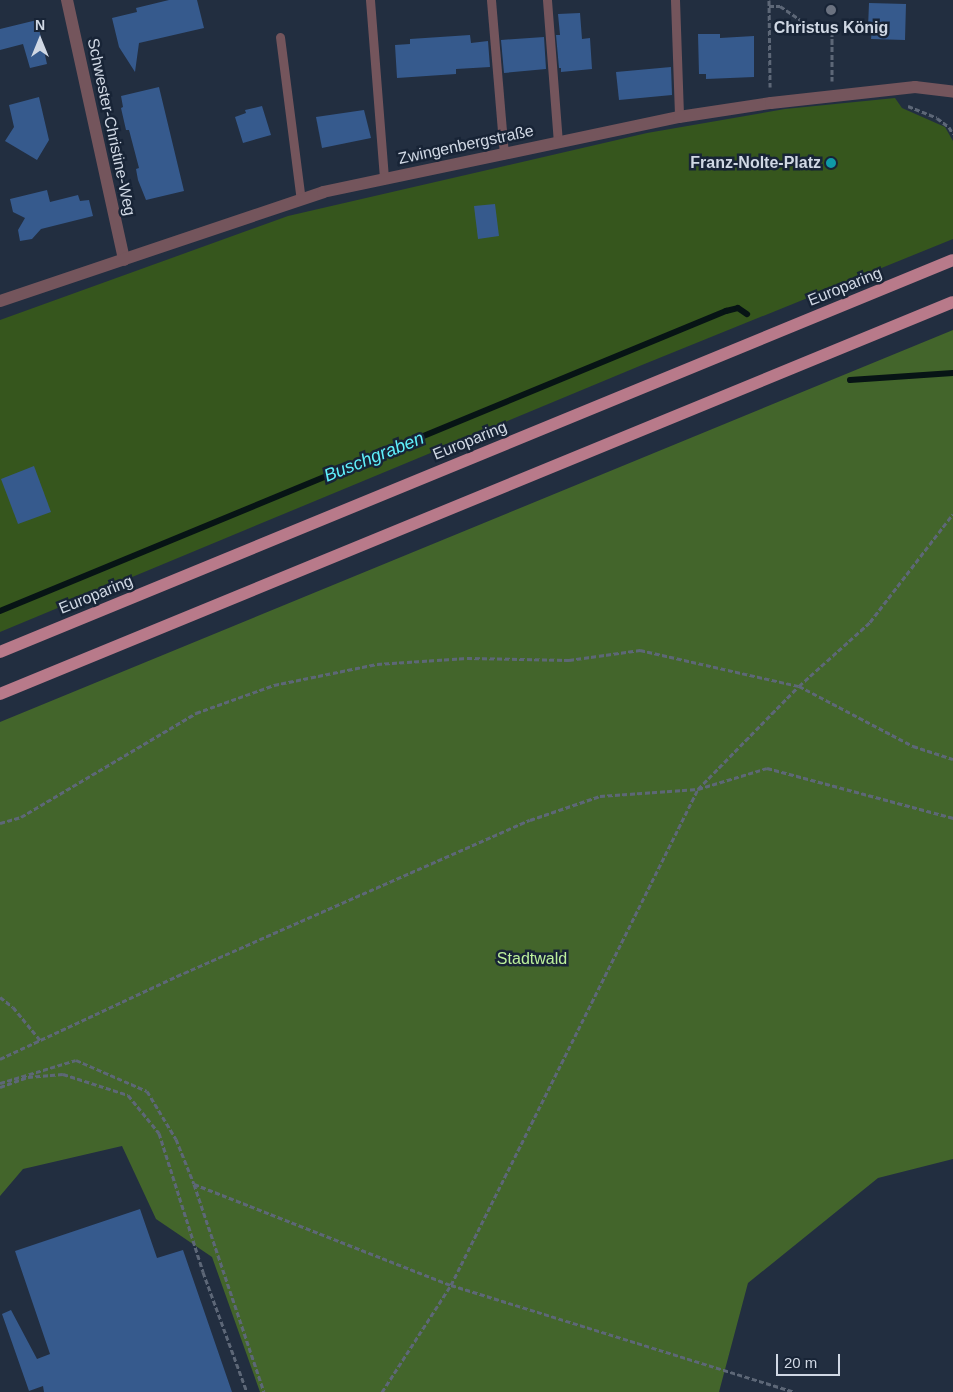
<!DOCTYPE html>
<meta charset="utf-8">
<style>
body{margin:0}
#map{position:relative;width:953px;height:1392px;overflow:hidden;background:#222e40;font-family:Arial,sans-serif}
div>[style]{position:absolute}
.green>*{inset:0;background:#36561d}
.forest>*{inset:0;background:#43652b}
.stream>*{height:6px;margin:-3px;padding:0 3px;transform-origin:3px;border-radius:3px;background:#071415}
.building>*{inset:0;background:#365a8d}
.path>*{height:3px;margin-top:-1.5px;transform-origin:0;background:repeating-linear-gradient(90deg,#5d6777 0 5px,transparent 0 7.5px)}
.lane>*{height:9px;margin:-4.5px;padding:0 4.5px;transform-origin:4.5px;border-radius:4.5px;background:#74555c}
.street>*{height:12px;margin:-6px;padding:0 6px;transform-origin:6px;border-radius:6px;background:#74555c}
.primary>*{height:12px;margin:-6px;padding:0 6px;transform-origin:6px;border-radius:6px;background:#b87a8a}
.dots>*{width:14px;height:14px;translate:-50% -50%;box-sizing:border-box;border:2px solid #182436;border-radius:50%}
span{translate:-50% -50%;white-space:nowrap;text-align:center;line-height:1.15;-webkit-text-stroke:5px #182436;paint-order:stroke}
.poi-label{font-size:16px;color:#d0d8e4;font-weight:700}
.right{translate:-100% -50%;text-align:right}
.street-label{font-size:16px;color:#d0d8e4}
.park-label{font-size:16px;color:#bdf19c}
.water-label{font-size:18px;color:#5ff0fb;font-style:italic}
.north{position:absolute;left:15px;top:15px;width:50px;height:50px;-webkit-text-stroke:4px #182436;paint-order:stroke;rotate:0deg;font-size:14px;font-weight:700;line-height:20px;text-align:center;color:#d0d8e4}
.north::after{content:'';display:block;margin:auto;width:18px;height:22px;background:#d0d8e4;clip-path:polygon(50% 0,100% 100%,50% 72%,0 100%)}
.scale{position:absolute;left:776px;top:1354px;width:64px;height:22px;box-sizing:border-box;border:2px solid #d0d8e4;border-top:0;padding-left:6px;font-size:15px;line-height:18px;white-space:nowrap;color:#d0d8e4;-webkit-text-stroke:4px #182436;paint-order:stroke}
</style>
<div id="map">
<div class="green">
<div style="clip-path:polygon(895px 98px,902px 108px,945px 127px,953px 141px,953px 239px,642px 365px,0 632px,0 320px,288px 216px,647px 133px,785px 109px)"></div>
</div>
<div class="forest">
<div style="clip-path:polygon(953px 330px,953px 1159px,878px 1178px,748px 1283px,719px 1392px,260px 1392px,212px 1257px,156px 1219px,122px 1146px,23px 1169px,0 1196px,0 722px)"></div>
</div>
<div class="stream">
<div style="left:850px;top:380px;width:103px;rotate:-3.9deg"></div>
<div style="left:0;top:611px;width:786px;rotate:-22.45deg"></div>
<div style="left:726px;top:311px;width:12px;rotate:-14deg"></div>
<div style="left:738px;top:308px;width:11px;rotate:34deg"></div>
</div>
<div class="building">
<div style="clip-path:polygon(169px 0,197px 0,204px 28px,139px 43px,135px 72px,119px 47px,112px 18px,137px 12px,136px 8px)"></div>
<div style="clip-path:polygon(869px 3px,906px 4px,905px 40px,871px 39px,872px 28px,868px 28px)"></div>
<div style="clip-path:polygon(580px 13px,582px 39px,590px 38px,592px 69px,561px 72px,561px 68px,559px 68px,556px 35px,560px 35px,558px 14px)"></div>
<div style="clip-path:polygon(37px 20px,47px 64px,30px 68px,23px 44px,0 50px,0 29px)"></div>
<div style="clip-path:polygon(698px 34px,720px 34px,720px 38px,754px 36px,754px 77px,706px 79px,706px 74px,699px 74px)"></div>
<div style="clip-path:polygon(470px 35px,471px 43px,488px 41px,490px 67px,456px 69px,456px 74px,397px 78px,395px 45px,410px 44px,410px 39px)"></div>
<div style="clip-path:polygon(544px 37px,546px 69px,504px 73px,501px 40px)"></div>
<div style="clip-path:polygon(671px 67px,672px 95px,619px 100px,616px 72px)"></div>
<div style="clip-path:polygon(159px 87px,184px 191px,146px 200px,138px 180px,136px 169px,139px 168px,129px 130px,126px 130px,121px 108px,123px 107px,121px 96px)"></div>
<div style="clip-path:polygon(39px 97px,49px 140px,37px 160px,5px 141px,14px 127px,9px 105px)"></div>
<div style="clip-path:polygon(262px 106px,271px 135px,243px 143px,235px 117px,246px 113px,245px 110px)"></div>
<div style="clip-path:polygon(364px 110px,371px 138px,322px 148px,316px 117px)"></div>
<div style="clip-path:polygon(47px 190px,50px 202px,78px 195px,80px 201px,89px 200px,93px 216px,41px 229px,32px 239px,20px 241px,18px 230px,25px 218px,13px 212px,10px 199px)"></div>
<div style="clip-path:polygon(495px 204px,499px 236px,478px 239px,474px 206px)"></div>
<div style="clip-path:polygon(34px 466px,51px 512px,18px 524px,1px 479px)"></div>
<div style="clip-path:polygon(140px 1209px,157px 1258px,183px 1250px,232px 1392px,44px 1392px,43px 1386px,29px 1391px,2px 1314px,11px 1310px,37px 1359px,50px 1354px,15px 1251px)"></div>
</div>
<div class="path">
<div style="left:769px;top:0;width:87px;rotate:89.3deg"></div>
<div style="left:769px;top:6px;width:11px"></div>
<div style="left:780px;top:6px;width:32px;rotate:34deg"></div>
<div style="left:807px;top:24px;width:25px"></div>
<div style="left:832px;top:24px;width:57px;rotate:90deg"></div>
<div style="left:908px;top:106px;width:31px;rotate:22deg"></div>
<div style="left:937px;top:118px;width:15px;rotate:37deg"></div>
<div style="left:949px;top:127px;width:8px;rotate:60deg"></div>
<div style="left:0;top:823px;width:22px;rotate:-16deg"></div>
<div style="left:21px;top:817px;width:204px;rotate:-30.7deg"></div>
<div style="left:196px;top:713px;width:83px;rotate:-19.7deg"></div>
<div style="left:274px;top:685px;width:105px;rotate:-11.5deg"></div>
<div style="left:377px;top:664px;width:90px;rotate:-3.8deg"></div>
<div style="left:467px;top:658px;width:102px;rotate:1.1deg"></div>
<div style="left:569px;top:660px;width:72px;rotate:-8deg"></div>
<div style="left:640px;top:650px;width:163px;rotate:12.8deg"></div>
<div style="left:799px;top:686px;width:129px;rotate:27.8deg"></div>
<div style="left:913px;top:746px;width:42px;rotate:18deg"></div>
<div style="left:0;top:997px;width:16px;rotate:38deg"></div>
<div style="left:13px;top:1007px;width:43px;rotate:50.7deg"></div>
<div style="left:0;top:1059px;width:203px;rotate:-25.1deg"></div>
<div style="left:184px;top:973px;width:378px;rotate:-23.9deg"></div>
<div style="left:530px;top:820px;width:74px;rotate:-18.9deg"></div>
<div style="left:600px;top:796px;width:98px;rotate:-4.1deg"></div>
<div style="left:698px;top:789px;width:72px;rotate:-16.9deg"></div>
<div style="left:767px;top:768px;width:193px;rotate:15deg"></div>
<div style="left:0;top:1083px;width:79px;rotate:-16.8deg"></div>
<div style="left:76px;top:1060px;width:77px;rotate:23.6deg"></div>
<div style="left:147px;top:1091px;width:56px;rotate:58.9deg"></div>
<div style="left:176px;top:1139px;width:48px;rotate:68.2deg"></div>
<div style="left:194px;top:1184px;width:276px;rotate:21.5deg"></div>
<div style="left:451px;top:1285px;width:360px;rotate:17.3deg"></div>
<div style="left:0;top:1087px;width:30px;rotate:-20deg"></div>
<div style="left:28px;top:1077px;width:35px;rotate:-5deg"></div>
<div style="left:63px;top:1074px;width:68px;rotate:17.9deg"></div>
<div style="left:128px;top:1095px;width:49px;rotate:50.8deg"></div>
<div style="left:159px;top:1133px;width:146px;rotate:72.4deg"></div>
<div style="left:203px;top:1272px;width:128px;rotate:69.9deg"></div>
<div style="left:194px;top:1184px;width:219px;rotate:71.4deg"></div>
<div style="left:382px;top:1392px;width:127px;rotate:-57.2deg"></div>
<div style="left:451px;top:1285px;width:554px;rotate:-63.53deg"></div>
<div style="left:698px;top:789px;width:144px;rotate:-45.6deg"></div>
<div style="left:799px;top:686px;width:96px;rotate:-42deg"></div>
<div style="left:870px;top:622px;width:136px;rotate:-52.5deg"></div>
</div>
<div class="lane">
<div style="left:370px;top:0;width:180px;rotate:85.5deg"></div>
<div style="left:491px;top:0;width:155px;rotate:85.2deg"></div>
<div style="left:547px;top:0;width:142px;rotate:85.6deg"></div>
<div style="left:675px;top:0;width:117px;rotate:88deg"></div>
<div style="left:280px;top:37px;width:164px;rotate:82.7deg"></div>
</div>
<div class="street">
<div style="left:67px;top:0;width:266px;rotate:77.6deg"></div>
<div style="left:0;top:301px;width:341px;rotate:-18.6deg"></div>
<div style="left:323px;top:192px;width:364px;rotate:-11.9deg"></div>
<div style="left:679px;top:117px;width:93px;rotate:-8.7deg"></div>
<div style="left:771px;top:103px;width:145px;rotate:-6.3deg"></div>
<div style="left:915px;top:87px;width:38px;rotate:7deg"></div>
</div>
<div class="primary">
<div style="left:0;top:652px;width:1030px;rotate:-22.36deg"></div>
<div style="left:0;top:694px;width:1030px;rotate:-22.36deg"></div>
</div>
<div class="dots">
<div style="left:831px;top:10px;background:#6b7280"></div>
<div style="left:831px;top:163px;background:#0f9aa8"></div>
</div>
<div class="poi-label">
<span style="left:831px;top:28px">Christus König</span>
<span class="right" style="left:821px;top:163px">Franz-Nolte-Platz</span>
</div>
<div class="street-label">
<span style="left:111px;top:127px;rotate:78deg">Schwester-Christine-Weg</span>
<span style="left:466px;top:145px;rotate:-12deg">Zwingenbergstraße</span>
<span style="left:845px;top:287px;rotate:-22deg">Europaring</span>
<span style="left:470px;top:441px;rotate:-22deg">Europaring</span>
<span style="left:96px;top:595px;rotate:-22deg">Europaring</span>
</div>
<div class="park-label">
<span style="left:532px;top:959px">Stadtwald</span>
</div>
<div class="water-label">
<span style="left:374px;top:457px;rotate:-22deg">Buschgraben</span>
</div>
<div class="north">N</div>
<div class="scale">20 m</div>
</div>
